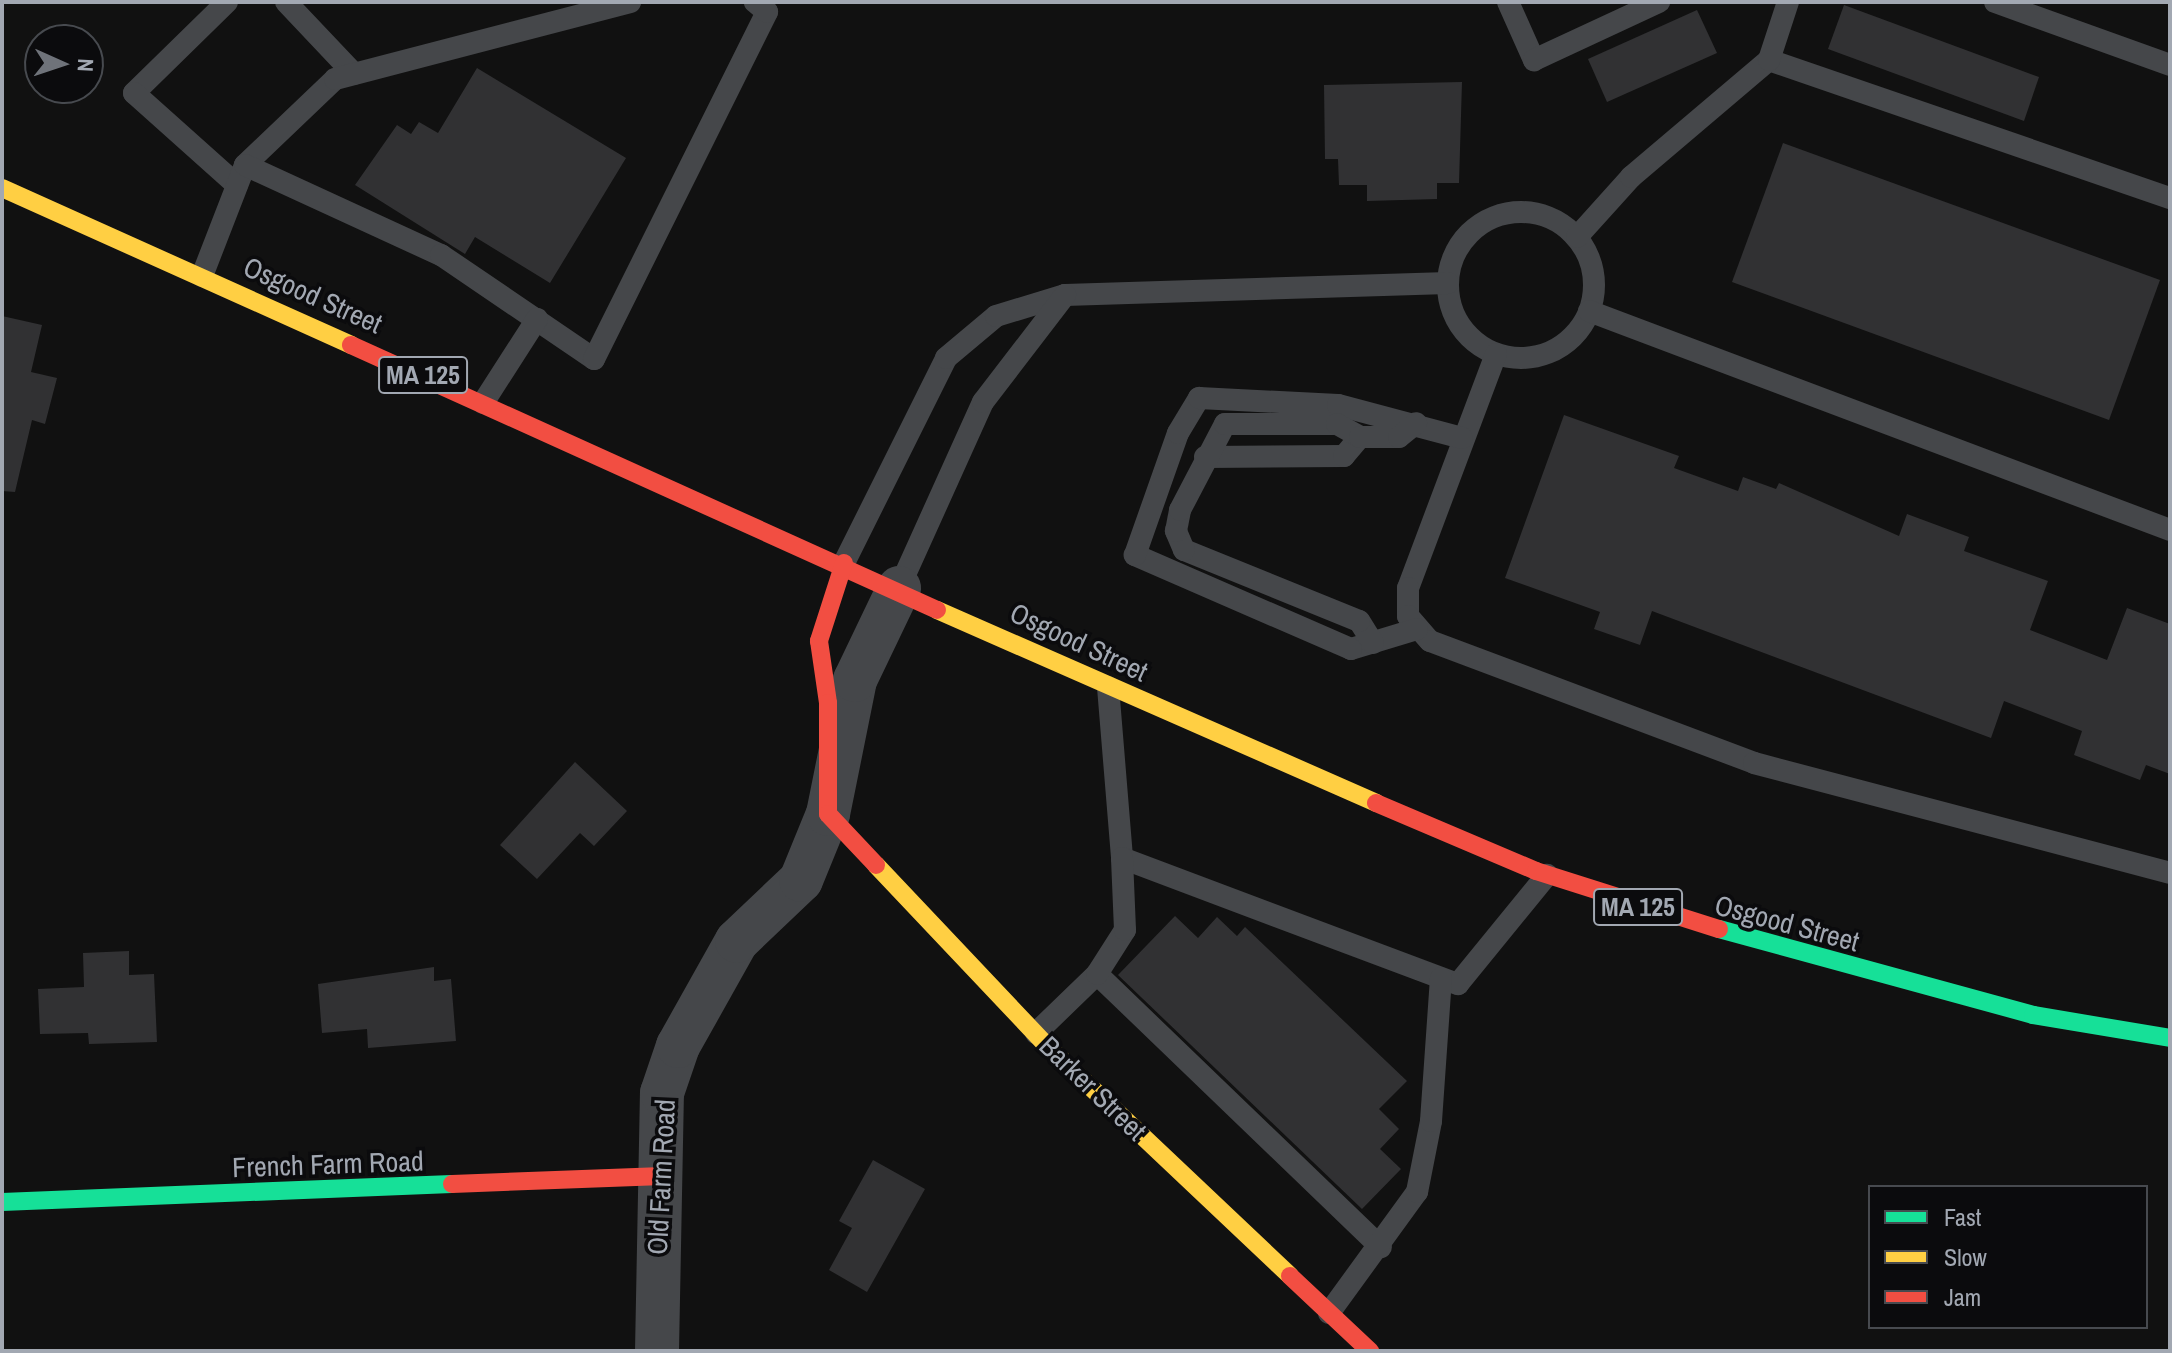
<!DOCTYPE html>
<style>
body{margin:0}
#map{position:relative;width:2172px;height:1353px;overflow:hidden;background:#111;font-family:"Archivo Narrow",sans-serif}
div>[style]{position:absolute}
.building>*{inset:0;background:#313133}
.lane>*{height:22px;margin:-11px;padding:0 11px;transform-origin:11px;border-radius:11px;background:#45474a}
.lane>.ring{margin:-11px;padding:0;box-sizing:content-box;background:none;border:22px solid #45474a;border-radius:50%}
.street>*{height:44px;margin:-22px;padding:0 22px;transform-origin:22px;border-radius:22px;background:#45474a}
.fast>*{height:18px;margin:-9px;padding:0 9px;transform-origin:9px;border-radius:9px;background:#16e098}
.slow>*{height:18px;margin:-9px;padding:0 9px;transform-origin:9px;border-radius:9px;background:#ffcf43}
.jam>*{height:18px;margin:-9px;padding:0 9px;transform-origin:9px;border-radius:9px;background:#f24e42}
span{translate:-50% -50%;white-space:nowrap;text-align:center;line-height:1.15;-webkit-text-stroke:7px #0b0b0d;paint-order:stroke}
.shield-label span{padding:2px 6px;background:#0b0b0d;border:2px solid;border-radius:6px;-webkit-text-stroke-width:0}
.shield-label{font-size:26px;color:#a2a8b2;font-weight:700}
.street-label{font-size:28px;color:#a2a8b2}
.frame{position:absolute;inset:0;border:4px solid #a2a8b2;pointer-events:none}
.legend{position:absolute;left:1868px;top:1185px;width:280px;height:144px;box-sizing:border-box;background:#0b0b0d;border:2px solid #474a4f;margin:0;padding:10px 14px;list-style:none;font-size:24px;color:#a2a8b2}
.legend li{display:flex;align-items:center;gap:16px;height:40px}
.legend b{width:40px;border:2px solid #474a4f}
.north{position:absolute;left:24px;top:24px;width:80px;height:80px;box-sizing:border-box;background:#0b0b0d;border:2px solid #474a4f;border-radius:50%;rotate:93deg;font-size:22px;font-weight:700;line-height:32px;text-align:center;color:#a2a8b2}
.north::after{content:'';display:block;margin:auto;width:28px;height:36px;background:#6f737a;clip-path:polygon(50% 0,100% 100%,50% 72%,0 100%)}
</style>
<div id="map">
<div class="building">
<div style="clip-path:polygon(1844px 5px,2039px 77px,2024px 121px,1828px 49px)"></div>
<div style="clip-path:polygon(1697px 10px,1717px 53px,1607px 102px,1588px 59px)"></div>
<div style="clip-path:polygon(477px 68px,626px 158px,550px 283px,475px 237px,465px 254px,355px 185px,397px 125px,411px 134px,419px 122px,438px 133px)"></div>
<div style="clip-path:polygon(1462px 82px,1459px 183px,1437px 183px,1437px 199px,1367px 201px,1367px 185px,1339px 185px,1338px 159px,1325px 159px,1324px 85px)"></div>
<div style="clip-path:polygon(1783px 143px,2160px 280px,2109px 420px,1732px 282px)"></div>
<div style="clip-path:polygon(2px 316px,42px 325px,31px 372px,57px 378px,45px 424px,32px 420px,15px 492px,2px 491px)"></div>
<div style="clip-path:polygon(1564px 415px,1679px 456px,1674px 468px,1738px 491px,1743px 477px,1776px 489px,1779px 483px,1899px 536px,1907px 514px,1969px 537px,1964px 551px,2048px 581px,2030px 630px,2107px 660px,2127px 608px,2170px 624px,2170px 774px,2146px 765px,2140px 780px,2074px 755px,2082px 731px,2004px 701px,1991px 738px,1652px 611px,1640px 645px,1594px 629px,1600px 612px,1505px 578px)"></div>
<div style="clip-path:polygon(575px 762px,627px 811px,594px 846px,580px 833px,537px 879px,500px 845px)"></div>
<div style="clip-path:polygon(1175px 916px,1198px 938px,1217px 917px,1237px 936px,1245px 927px,1407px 1081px,1379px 1109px,1399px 1129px,1380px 1149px,1401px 1169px,1362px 1209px,1118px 975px)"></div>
<div style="clip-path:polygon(129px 951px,129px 975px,154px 974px,157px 1042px,89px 1044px,88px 1033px,40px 1034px,38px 989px,84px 987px,83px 953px)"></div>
<div style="clip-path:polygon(434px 967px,434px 981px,451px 979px,456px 1041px,368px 1048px,367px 1029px,322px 1033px,318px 984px)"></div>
<div style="clip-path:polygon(873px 1160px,925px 1189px,867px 1292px,829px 1270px,852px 1228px,839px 1221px)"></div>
</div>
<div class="lane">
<div style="left:227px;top:2px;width:130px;rotate:135.6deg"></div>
<div style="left:134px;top:93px;width:138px;rotate:41.8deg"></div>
<div style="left:286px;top:2px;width:99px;rotate:46.6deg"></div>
<div style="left:1508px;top:2px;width:64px;rotate:65.9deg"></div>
<div style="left:1534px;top:60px;width:138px;rotate:-24.9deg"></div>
<div style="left:1995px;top:2px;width:186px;rotate:19.8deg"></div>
<div style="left:1769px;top:60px;width:424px;rotate:19deg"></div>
<div style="left:245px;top:165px;width:124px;rotate:-43.7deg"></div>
<div style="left:335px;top:79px;width:305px;rotate:-14.6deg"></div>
<div class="ring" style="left:1448px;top:212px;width:124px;height:124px"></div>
<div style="left:1577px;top:237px;width:81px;rotate:-48deg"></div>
<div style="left:1631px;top:177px;width:181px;rotate:-40.3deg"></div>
<div style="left:1769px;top:60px;width:61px;rotate:-71.9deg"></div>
<div style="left:202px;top:276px;width:119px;rotate:-68.8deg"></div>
<div style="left:245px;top:165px;width:216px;rotate:24.7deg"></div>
<div style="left:441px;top:255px;width:185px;rotate:34.2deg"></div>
<div style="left:594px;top:359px;width:388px;rotate:-63.5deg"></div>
<div style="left:767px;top:12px;width:16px;rotate:-140deg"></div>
<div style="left:1589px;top:311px;width:621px;rotate:20.65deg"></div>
<div style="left:1496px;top:354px;width:250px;rotate:110.6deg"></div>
<div style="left:1408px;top:588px;width:28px;rotate:90deg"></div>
<div style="left:1408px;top:616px;width:33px;rotate:49deg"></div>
<div style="left:1430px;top:641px;width:346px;rotate:20.6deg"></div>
<div style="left:1754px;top:763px;width:430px;rotate:14.8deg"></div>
<div style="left:483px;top:403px;width:100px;rotate:-57.3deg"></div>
<div style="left:1205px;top:457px;width:139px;rotate:-0.4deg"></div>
<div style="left:1344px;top:456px;width:25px;rotate:-50deg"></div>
<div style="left:844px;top:563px;width:229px;rotate:-63.5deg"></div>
<div style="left:946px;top:358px;width:65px;rotate:-40deg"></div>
<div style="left:996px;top:316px;width:72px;rotate:-16.9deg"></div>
<div style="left:1065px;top:295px;width:383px;rotate:-1.8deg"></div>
<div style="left:899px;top:588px;width:204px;rotate:-65.7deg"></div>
<div style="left:983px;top:402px;width:135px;rotate:-52.5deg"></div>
<div style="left:1417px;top:629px;width:69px;rotate:163.1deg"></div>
<div style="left:1351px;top:649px;width:236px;rotate:-156.5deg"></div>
<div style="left:1135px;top:555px;width:129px;rotate:-70.6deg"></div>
<div style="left:1178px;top:433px;width:41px;rotate:-59deg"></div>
<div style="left:1199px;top:398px;width:139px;rotate:2.9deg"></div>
<div style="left:1338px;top:405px;width:128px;rotate:14.9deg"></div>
<div style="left:1373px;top:643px;width:26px;rotate:-122deg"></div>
<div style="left:1359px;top:621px;width:189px;rotate:-157.9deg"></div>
<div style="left:1184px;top:550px;width:21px;rotate:-113deg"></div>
<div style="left:1176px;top:531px;width:21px;rotate:-79deg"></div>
<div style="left:1180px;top:510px;width:97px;rotate:-62.4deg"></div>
<div style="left:1225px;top:424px;width:112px"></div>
<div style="left:1337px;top:424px;width:26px;rotate:29deg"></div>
<div style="left:1360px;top:437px;width:39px"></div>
<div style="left:1399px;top:437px;width:22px;rotate:-39deg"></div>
<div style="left:1108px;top:687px;width:172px;rotate:85.3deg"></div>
<div style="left:1122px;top:858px;width:359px;rotate:20.6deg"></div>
<div style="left:1458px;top:984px;width:141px;rotate:-50.8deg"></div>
<div style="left:1097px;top:974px;width:394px;rotate:43.9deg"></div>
<div style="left:1036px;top:1033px;width:85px;rotate:-44deg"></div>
<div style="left:1097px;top:974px;width:52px;rotate:-57.5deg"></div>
<div style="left:1125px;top:930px;width:72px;rotate:-92.4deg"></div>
<div style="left:1329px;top:1313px;width:150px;rotate:-54deg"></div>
<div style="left:1417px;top:1192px;width:72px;rotate:-78.8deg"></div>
<div style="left:1431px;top:1121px;width:143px;rotate:-86deg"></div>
</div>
<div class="street">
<div style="left:657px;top:1351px;width:258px;rotate:-88.9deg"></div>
<div style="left:662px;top:1093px;width:50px;rotate:-71.2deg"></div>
<div style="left:678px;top:1046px;width:120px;rotate:-60.7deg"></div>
<div style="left:737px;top:941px;width:88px;rotate:-43.6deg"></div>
<div style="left:801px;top:880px;width:71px;rotate:-67.8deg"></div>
<div style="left:828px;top:814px;width:137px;rotate:-78.6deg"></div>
<div style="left:855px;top:680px;width:102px;rotate:-64.4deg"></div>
</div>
<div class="fast">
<div style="left:1719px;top:929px;width:326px;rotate:15.3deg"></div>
<div style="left:2033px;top:1015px;width:139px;rotate:9.5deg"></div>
<div style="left:2px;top:1202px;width:450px;rotate:-2.3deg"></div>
</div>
<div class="slow">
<div style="left:2px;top:188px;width:383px;rotate:24.2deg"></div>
<div style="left:937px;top:610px;width:480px;rotate:23.7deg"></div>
<div style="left:876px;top:865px;width:246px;rotate:46.6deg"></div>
<div style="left:1045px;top:1044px;width:337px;rotate:43.4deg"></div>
</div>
<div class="jam">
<div style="left:351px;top:345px;width:643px;rotate:24.33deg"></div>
<div style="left:844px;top:563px;width:82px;rotate:107.8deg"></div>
<div style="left:819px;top:641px;width:63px;rotate:81.7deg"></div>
<div style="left:828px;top:703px;width:111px;rotate:90deg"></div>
<div style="left:828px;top:814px;width:70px;rotate:46.7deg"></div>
<div style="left:1376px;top:803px;width:174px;rotate:23deg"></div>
<div style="left:1536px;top:871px;width:192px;rotate:17.6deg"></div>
<div style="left:452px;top:1184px;width:204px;rotate:-2.2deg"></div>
<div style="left:1290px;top:1276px;width:110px;rotate:43.2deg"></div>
</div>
<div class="shield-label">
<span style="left:423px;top:375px">MA 125</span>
<span style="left:1638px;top:907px">MA 125</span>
</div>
<div class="street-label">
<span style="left:313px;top:295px;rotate:24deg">Osgood Street</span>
<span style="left:1079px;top:642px;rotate:25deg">Osgood Street</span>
<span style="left:1787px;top:923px;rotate:15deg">Osgood Street</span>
<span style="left:1093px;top:1088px;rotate:44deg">Barker Street</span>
<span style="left:328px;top:1164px;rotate:-2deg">French Farm Road</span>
<span style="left:661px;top:1177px;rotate:-87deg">Old Farm Road</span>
</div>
<div class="frame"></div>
<ul class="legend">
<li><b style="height:10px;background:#16e098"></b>Fast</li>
<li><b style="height:10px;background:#ffcf43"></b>Slow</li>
<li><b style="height:10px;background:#f24e42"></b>Jam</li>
</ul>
<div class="north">N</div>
</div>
